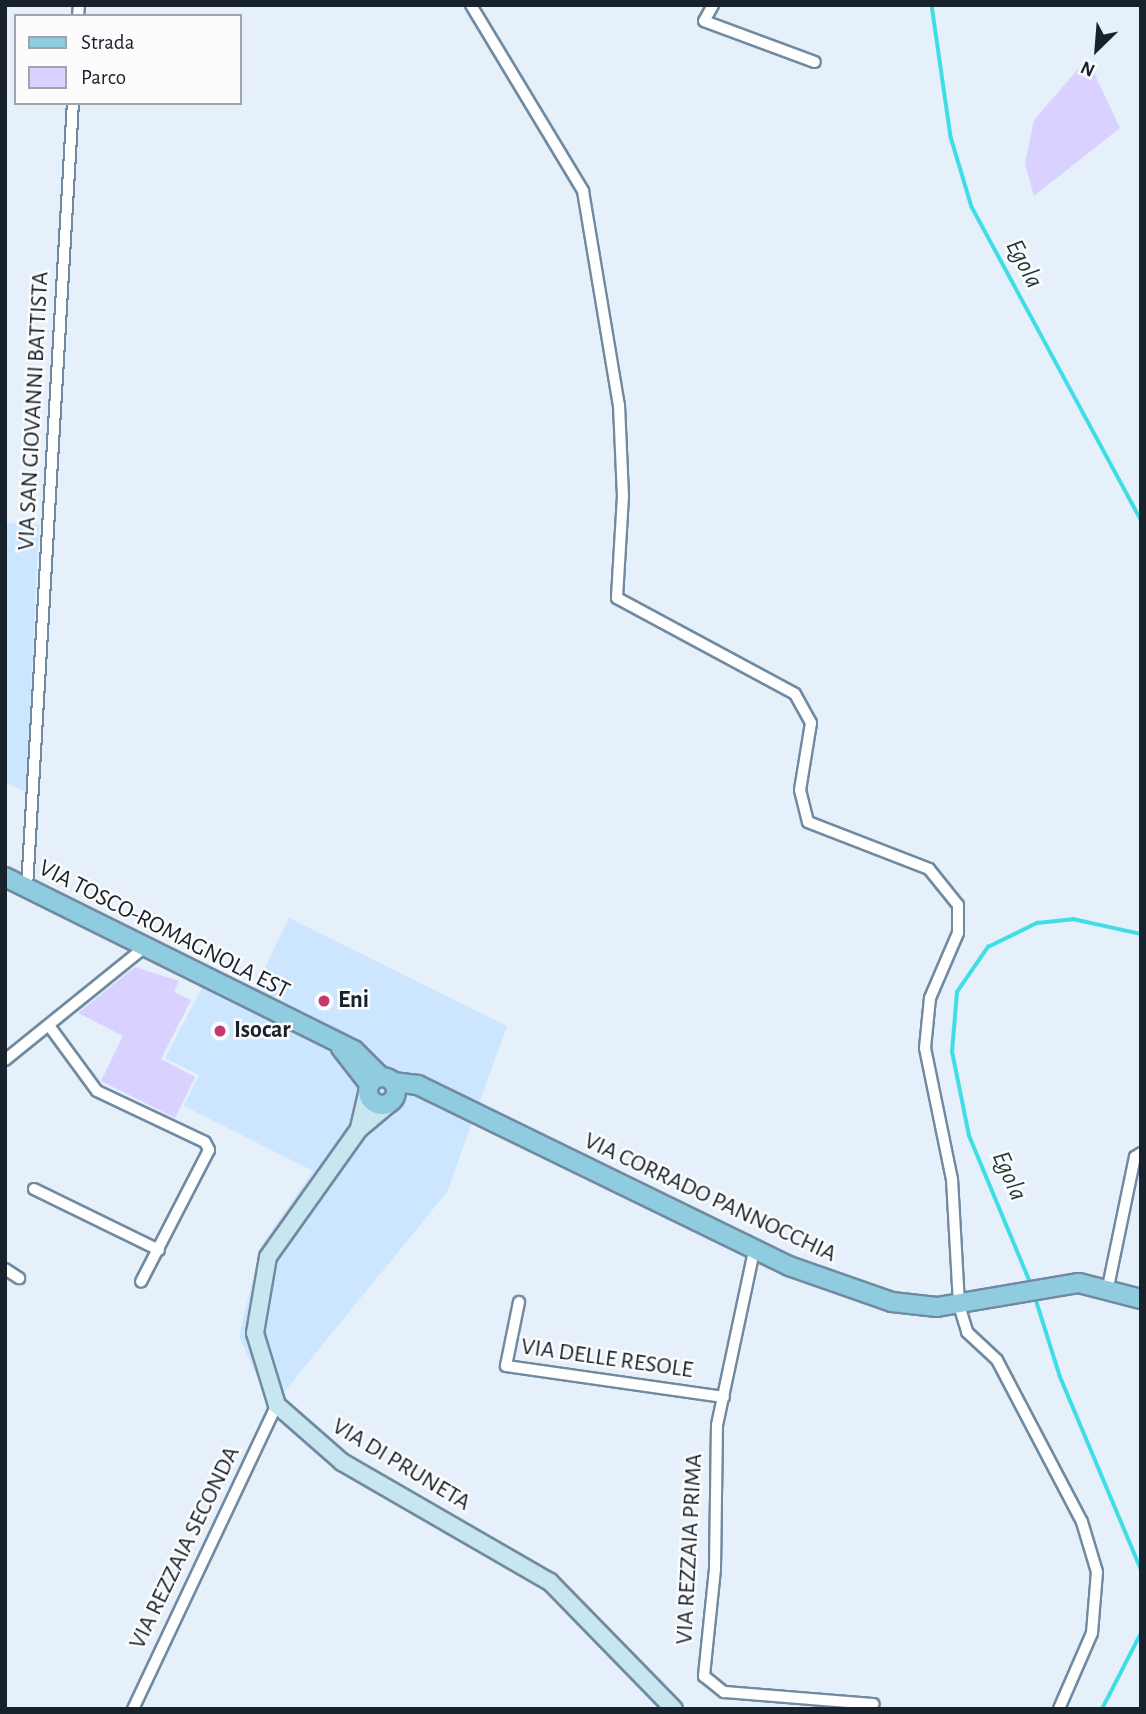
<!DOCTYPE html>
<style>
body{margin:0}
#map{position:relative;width:1146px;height:1714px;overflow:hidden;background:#e5f0fa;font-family:"Alegreya Sans",sans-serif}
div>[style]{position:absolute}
.built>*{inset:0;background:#cce6ff}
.green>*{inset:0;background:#d9d1ff}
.stream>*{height:3.5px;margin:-1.75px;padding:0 1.75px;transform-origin:1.75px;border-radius:1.75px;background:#41dde7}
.roads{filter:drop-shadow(2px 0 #718aa1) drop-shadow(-2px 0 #718aa1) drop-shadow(0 2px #718aa1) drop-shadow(0 -2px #718aa1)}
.street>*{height:10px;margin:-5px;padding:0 5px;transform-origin:5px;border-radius:5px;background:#fff}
.secondary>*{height:16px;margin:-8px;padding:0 8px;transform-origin:8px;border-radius:8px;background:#c7e6f0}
.primary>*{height:18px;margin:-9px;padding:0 9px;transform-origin:9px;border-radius:9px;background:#8fcce0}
.primary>.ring{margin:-9px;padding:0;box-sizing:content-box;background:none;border:18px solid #8fcce0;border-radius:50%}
.dots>*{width:19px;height:19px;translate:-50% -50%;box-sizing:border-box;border:4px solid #fcfcfc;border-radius:50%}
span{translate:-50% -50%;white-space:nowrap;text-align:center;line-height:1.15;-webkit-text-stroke:5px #fcfcfc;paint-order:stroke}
.street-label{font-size:24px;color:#18222c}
.poi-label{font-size:24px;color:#18222c;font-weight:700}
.left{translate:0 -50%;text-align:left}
.water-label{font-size:26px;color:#1f383a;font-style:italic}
.frame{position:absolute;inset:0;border:7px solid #18222c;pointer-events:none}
.legend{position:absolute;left:14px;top:14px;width:228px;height:91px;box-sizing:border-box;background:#fcfcfc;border:2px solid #a1a5a9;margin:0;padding:9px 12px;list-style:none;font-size:21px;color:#18222c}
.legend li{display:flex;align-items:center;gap:14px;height:35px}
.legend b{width:35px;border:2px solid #a1a5a9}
.north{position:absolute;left:1062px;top:14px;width:70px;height:70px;-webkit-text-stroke:5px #fcfcfc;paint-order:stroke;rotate:205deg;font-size:19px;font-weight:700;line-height:28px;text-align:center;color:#18222c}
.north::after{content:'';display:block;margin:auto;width:24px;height:32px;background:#18222c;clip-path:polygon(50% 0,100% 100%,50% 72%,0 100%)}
</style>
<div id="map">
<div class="built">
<div style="clip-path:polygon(5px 523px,39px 525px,26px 792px,5px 782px)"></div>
<div style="clip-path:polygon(289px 918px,507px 1026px,447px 1192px,279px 1398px,262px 1388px,239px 1336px,261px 1246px,313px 1171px,184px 1106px,199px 1075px,165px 1058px,210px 973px,252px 994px)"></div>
</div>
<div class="green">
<div style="clip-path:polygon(1079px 68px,1094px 73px,1120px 128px,1034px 196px,1025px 164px,1034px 120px)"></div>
<div style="clip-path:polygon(135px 967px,179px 981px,174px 992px,191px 1000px,161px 1059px,195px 1077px,175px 1118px,101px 1081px,123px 1036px,78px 1013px)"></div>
</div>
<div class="stream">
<div style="left:932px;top:5px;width:133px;rotate:81.8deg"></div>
<div style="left:951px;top:137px;width:73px;rotate:73.3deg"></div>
<div style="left:972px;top:207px;width:355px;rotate:61.6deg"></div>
<div style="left:1031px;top:1285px;width:161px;rotate:-112.6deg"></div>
<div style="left:969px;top:1136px;width:86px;rotate:-101.4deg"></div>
<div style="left:952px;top:1052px;width:60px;rotate:-85.2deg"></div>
<div style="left:957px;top:992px;width:55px;rotate:-55.4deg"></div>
<div style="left:988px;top:947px;width:55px;rotate:-26.1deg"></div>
<div style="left:1037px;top:923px;width:36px;rotate:-6deg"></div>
<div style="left:1073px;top:919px;width:70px;rotate:12.4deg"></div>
<div style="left:1035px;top:1296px;width:84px;rotate:72.6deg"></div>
<div style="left:1060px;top:1376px;width:209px;rotate:67.2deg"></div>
<div style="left:1102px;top:1709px;width:85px;rotate:-62.8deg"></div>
</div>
<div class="roads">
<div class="street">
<div style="left:471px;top:5px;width:217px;rotate:58.9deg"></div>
<div style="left:583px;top:191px;width:217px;rotate:80.5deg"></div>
<div style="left:619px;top:405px;width:91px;rotate:87.5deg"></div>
<div style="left:623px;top:496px;width:102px;rotate:93.4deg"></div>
<div style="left:617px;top:598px;width:202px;rotate:28.3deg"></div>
<div style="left:795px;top:694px;width:33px;rotate:61deg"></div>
<div style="left:811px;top:723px;width:68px;rotate:99.3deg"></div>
<div style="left:800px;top:790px;width:33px;rotate:76deg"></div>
<div style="left:808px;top:822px;width:130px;rotate:21.2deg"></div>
<div style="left:929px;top:869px;width:46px;rotate:51.1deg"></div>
<div style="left:958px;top:905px;width:28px;rotate:90deg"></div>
<div style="left:958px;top:933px;width:71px;rotate:113.3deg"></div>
<div style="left:930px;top:998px;width:50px;rotate:95.7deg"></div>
<div style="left:925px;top:1048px;width:134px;rotate:78.4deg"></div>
<div style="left:952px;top:1179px;width:126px;rotate:86.8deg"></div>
<div style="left:959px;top:1305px;width:28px;rotate:73deg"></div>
<div style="left:967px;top:1332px;width:41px;rotate:43deg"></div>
<div style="left:997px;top:1360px;width:183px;rotate:62.3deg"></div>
<div style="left:1082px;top:1522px;width:52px;rotate:73.3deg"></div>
<div style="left:1097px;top:1572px;width:61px;rotate:94.7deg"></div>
<div style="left:1092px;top:1633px;width:83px;rotate:113.5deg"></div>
<div style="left:713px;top:5px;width:18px;rotate:119deg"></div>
<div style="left:704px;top:21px;width:118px;rotate:20.3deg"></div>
<div style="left:78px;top:16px;width:11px;rotate:-85deg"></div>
<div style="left:27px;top:888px;width:786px;rotate:-86.65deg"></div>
<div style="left:50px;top:1027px;width:79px;rotate:53.7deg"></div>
<div style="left:97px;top:1091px;width:119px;rotate:25.3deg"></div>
<div style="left:205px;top:1142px;width:9px;rotate:63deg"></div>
<div style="left:209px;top:1150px;width:148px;rotate:117.3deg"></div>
<div style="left:5px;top:1060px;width:180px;rotate:-38.9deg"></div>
<div style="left:34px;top:1189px;width:139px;rotate:26deg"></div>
<div style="left:754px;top:1251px;width:178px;rotate:102deg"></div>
<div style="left:717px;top:1425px;width:144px;rotate:90.8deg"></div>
<div style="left:715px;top:1569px;width:108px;rotate:95.9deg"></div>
<div style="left:704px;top:1676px;width:26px;rotate:39deg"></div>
<div style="left:724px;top:1692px;width:150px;rotate:4.6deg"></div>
<div style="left:5px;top:1269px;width:17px;rotate:33deg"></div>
<div style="left:1108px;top:1287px;width:133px;rotate:-78.3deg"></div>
<div style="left:1135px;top:1157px;width:7px;rotate:-34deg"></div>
<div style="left:519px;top:1302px;width:65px;rotate:101.5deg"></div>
<div style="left:506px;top:1366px;width:220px;rotate:8.1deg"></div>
<div style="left:133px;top:1709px;width:336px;rotate:-64.7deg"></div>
</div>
<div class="secondary">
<div style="left:389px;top:1104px;width:39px;rotate:140deg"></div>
<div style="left:359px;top:1129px;width:157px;rotate:125.4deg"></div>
<div style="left:268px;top:1257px;width:77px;rotate:99.7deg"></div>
<div style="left:255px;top:1333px;width:75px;rotate:73deg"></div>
<div style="left:277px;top:1405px;width:86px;rotate:41.2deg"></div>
<div style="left:342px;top:1462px;width:240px;rotate:30deg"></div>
<div style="left:550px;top:1582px;width:177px;rotate:45.7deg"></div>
<div style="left:359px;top:1128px;width:36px;rotate:-77deg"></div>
</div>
<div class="primary">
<div style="left:5px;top:877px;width:390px;rotate:26.4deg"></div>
<div style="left:354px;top:1050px;width:38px;rotate:45deg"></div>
<div style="left:341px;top:1048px;width:46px;rotate:52.1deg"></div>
<div class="ring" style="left:368px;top:1077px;width:10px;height:10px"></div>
<div style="left:393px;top:1082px;width:25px;rotate:7deg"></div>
<div style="left:418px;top:1085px;width:413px;rotate:26deg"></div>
<div style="left:789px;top:1266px;width:109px;rotate:19.3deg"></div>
<div style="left:892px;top:1302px;width:45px;rotate:6.3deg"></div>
<div style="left:937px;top:1307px;width:144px;rotate:-9.6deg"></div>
<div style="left:1079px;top:1283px;width:64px;rotate:14.5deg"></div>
</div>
</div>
<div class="dots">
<div style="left:324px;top:1001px;background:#c4396e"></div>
<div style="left:220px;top:1031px;background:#c4396e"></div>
</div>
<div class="street-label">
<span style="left:34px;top:411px;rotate:-87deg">VIA SAN GIOVANNI BATTISTA</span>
<span style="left:164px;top:930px;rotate:27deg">VIA TOSCO-ROMAGNOLA EST</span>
<span style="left:710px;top:1198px;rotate:25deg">VIA CORRADO PANNOCCHIA</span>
<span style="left:607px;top:1359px;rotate:8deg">VIA DELLE RESOLE</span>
<span style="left:401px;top:1465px;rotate:31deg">VIA DI PRUNETA</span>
<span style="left:185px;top:1548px;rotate:-64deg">VIA REZZAIA SECONDA</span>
<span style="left:690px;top:1549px;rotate:-87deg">VIA REZZAIA PRIMA</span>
</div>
<div class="poi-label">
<span class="left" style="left:338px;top:1001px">Eni</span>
<span class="left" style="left:234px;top:1031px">Isocar</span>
</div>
<div class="water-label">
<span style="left:1024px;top:264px;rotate:62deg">Egola</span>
<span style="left:1009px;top:1176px;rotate:66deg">Egola</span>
</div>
<div class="frame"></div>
<ul class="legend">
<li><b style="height:9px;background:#8fcce0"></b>Strada</li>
<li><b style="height:19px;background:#d9d1ff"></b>Parco</li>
</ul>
<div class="north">N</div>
</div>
